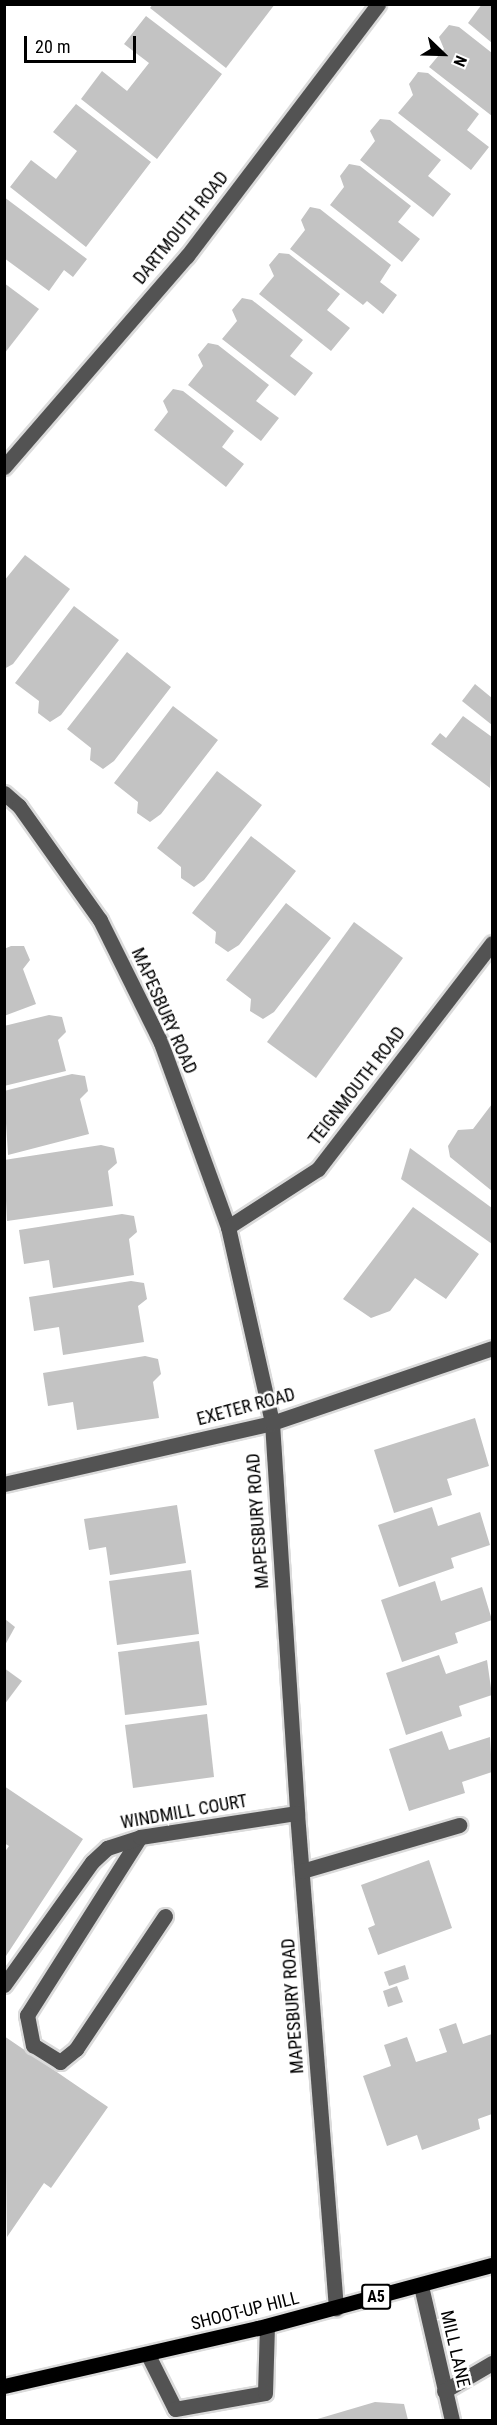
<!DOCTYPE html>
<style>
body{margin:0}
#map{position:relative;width:497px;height:2425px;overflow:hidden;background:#fff;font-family:"Roboto Condensed",sans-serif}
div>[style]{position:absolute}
.building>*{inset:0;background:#c3c3c3}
.roads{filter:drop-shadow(2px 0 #dbdbdb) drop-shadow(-2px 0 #dbdbdb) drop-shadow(0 2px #dbdbdb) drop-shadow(0 -2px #dbdbdb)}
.minor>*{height:15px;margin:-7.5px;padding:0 7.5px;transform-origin:7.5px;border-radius:7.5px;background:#535353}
.major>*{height:15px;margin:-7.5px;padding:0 7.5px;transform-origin:7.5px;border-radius:7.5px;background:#000}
span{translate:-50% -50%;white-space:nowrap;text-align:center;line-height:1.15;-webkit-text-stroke:5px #fff;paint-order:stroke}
.shield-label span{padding:2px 4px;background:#fff;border:2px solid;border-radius:4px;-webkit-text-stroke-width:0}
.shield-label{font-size:16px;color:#000;font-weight:700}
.street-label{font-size:18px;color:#000}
.frame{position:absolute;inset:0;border:6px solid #000;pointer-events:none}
.north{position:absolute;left:413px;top:24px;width:60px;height:60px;-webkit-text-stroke:4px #fff;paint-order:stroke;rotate:113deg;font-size:16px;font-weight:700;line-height:24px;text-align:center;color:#000}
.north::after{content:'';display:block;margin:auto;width:21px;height:27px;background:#000;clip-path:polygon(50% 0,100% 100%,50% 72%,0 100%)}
.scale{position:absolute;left:24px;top:36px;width:112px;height:27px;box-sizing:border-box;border:3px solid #000;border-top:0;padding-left:8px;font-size:18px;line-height:21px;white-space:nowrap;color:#000;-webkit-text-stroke:4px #fff;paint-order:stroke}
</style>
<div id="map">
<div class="building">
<div style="clip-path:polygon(153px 4px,275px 4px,226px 68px,150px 8px)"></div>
<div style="clip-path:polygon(482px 4px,492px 4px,492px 43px,468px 23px)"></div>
<div style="clip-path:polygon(146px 16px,222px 74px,157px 159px,81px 99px,102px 71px,127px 91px,149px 63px,124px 44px)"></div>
<div style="clip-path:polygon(449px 25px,459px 27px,492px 53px,492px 116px,429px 67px,444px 49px,439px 37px)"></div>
<div style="clip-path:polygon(418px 72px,428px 73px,479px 114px,467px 130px,489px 147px,471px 170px,398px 113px,413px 95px,409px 84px)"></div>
<div style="clip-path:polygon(76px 104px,151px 162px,86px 247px,10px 187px,31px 160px,56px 179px,77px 151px,53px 132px)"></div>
<div style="clip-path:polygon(380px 119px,390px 120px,441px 160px,428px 176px,451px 194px,433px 217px,360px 160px,375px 141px,370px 131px)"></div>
<div style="clip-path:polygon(349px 164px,360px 166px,411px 206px,398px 222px,420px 239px,402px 262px,330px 205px,344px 187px,340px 176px)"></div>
<div style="clip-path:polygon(4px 197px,87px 259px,73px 277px,64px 270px,49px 291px,4px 258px)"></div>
<div style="clip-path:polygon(310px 207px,320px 209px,391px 265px,380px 282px,397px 295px,383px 314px,367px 301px,363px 305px,290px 249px,305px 230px,301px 220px)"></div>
<div style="clip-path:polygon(279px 253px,289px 254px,340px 294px,327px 310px,350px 328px,331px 351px,259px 294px,274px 276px,269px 265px)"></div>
<div style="clip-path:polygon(4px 283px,39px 309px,4px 354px)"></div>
<div style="clip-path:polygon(242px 298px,252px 300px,303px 340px,290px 356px,313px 373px,295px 396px,222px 339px,237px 321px,232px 310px)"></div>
<div style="clip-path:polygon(208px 343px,218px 345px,269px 385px,256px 401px,279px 418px,261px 441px,188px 385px,203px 366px,198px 355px)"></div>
<div style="clip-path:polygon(173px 389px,183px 391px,234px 431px,222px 447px,244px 464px,226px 487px,154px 430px,168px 412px,163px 401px)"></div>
<div style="clip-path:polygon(25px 555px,70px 589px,13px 664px,4px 669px,4px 581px)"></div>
<div style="clip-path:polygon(74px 606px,119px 640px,61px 715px,50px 722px,38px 713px,39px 701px,15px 683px)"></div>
<div style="clip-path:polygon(127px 652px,171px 687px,114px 761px,103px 769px,90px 760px,91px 748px,67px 729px)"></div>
<div style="clip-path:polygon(475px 684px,492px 698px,492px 725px,462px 701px)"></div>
<div style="clip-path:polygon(173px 706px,218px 740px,161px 814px,150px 822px,137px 813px,138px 802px,114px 783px)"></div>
<div style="clip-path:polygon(463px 716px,492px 737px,490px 788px,431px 744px,440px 733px,446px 738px)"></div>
<div style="clip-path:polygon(217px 771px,262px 805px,204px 880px,194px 887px,181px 878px,181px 867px,157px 848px)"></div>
<div style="clip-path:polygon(251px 836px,296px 871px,239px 945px,228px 952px,215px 943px,216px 932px,192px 913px)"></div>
<div style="clip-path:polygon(286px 903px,331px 938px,274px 1012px,263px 1019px,250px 1011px,251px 999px,226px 980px)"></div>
<div style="clip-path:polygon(354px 922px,403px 958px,316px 1078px,267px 1042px)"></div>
<div style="clip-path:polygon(11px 946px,24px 946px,30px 960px,23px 969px,36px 1004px,4px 1016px,4px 949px)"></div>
<div style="clip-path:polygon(49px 1015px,62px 1017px,66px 1032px,58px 1040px,66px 1071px,4px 1086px,4px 1026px)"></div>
<div style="clip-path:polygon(72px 1074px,85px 1076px,88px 1091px,80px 1099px,89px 1134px,8px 1155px,4px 1091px)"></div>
<div style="clip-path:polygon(492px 1104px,492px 1191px,450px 1157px,448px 1146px,458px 1130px,473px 1129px)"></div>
<div style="clip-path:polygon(101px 1145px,114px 1148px,117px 1163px,108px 1171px,113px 1206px,7px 1221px,4px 1160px)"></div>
<div style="clip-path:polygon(410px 1148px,492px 1208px,492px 1244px,401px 1179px)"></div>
<div style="clip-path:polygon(413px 1207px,479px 1254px,446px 1299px,415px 1278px,390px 1311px,371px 1318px,343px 1299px)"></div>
<div style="clip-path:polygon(122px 1214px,134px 1216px,137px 1232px,129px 1239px,134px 1275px,53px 1288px,49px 1260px,24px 1264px,19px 1230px)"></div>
<div style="clip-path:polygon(131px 1281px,144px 1283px,147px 1299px,138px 1306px,144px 1342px,63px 1355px,59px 1327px,34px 1331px,29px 1297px)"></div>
<div style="clip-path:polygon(145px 1356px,158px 1359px,161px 1374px,153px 1382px,159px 1418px,77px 1430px,73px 1402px,48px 1406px,43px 1373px)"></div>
<div style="clip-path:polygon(475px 1418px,489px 1466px,447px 1479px,452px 1495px,394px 1513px,374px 1450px)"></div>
<div style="clip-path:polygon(177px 1505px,186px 1563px,110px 1575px,106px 1547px,89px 1550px,84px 1519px)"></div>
<div style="clip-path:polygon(432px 1507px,438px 1526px,480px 1512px,490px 1545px,451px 1558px,454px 1568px,399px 1587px,378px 1525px)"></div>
<div style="clip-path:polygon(191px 1570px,199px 1634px,117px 1645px,109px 1581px)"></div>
<div style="clip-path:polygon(435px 1581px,441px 1601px,482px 1587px,492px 1620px,455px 1633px,458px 1643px,402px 1662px,381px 1600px)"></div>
<div style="clip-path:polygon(5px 1619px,15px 1627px,5px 1645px)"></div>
<div style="clip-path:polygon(199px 1641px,207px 1705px,125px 1715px,118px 1652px)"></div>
<div style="clip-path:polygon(439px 1655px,446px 1674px,487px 1660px,492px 1695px,459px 1706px,462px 1716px,406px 1735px,386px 1673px)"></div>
<div style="clip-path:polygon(4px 1668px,22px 1681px,4px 1705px)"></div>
<div style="clip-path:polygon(207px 1714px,214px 1777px,133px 1788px,125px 1725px)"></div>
<div style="clip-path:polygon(442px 1731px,449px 1750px,490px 1737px,492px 1772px,462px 1782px,465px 1793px,409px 1811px,389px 1749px)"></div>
<div style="clip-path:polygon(4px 1786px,83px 1839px,4px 1959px,4px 1853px,9px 1846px,4px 1843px)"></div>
<div style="clip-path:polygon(429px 1860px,452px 1928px,378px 1955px,368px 1928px,375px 1925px,361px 1885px)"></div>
<div style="clip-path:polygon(405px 1965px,409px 1979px,389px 1986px,384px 1972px)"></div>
<div style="clip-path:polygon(397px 1986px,403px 2002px,388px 2007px,383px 1991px)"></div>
<div style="clip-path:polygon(456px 2023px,463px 2044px,492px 2034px,492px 2114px,478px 2119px,480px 2129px,422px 2150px,417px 2135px,387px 2146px,363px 2076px,391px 2066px,384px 2045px,407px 2037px,416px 2062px,447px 2052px,439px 2029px)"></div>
<div style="clip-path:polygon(4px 2036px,108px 2107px,51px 2188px,44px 2183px,7px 2237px)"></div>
<div style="clip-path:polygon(375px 2402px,404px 2404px,408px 2420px,314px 2420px)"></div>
</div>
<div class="roads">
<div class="minor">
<div style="left:4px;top:467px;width:279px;rotate:-49.1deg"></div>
<div style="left:187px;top:256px;width:316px;rotate:-52.8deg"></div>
<div style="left:4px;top:793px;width:20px;rotate:41deg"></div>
<div style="left:19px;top:806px;width:140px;rotate:54.6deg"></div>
<div style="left:100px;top:920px;width:137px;rotate:63.6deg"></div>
<div style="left:161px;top:1043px;width:196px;rotate:70deg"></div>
<div style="left:228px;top:1227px;width:201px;rotate:77.3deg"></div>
<div style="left:272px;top:1423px;width:391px;rotate:86.3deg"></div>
<div style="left:297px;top:1813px;width:497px;rotate:85.5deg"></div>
<div style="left:228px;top:1227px;width:107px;rotate:-32.8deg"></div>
<div style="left:318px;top:1169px;width:285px;rotate:-52.4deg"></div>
<div style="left:4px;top:1484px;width:275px;rotate:-12.8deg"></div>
<div style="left:272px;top:1423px;width:232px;rotate:-18.8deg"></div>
<div style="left:140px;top:1837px;width:211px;rotate:122.4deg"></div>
<div style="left:27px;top:2015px;width:31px;rotate:79deg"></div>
<div style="left:33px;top:2045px;width:32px;rotate:32deg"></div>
<div style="left:60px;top:2062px;width:21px;rotate:-39deg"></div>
<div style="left:76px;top:2049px;width:160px;rotate:-56.2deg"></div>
<div style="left:302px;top:1871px;width:164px;rotate:-16.3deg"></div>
<div style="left:4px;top:1985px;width:151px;rotate:-54.4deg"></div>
<div style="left:92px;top:1862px;width:21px;rotate:-43deg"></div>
<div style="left:107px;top:1848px;width:35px;rotate:-18deg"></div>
<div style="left:140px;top:1837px;width:159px;rotate:-8.7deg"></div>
<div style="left:421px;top:2286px;width:138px;rotate:77deg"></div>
<div style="left:148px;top:2355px;width:60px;rotate:63.4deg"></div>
<div style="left:175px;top:2409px;width:91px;rotate:-10.1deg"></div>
<div style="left:265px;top:2393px;width:67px;rotate:-88.3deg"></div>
<div style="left:444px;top:2391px;width:56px;rotate:-30.3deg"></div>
</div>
<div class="major">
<div style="left:4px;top:2386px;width:261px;rotate:-12.9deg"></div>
<div style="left:258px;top:2328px;width:242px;rotate:-15.1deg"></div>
</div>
</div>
<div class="shield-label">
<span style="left:376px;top:2297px">A5</span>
</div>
<div class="street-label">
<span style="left:181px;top:228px;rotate:-51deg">DARTMOUTH ROAD</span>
<span style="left:164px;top:1011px;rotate:66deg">MAPESBURY ROAD</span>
<span style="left:357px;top:1086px;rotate:-52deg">TEIGNMOUTH ROAD</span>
<span style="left:246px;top:1407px;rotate:-15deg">EXETER ROAD</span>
<span style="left:258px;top:1521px;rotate:-94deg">MAPESBURY ROAD</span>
<span style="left:184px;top:1812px;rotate:-10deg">WINDMILL COURT</span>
<span style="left:293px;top:2006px;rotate:-94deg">MAPESBURY ROAD</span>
<span style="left:245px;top:2311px;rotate:-14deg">SHOOT-UP HILL</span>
<span style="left:455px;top:2349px;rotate:77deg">MILL LANE</span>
</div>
<div class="frame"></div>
<div class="north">N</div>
<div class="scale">20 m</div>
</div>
